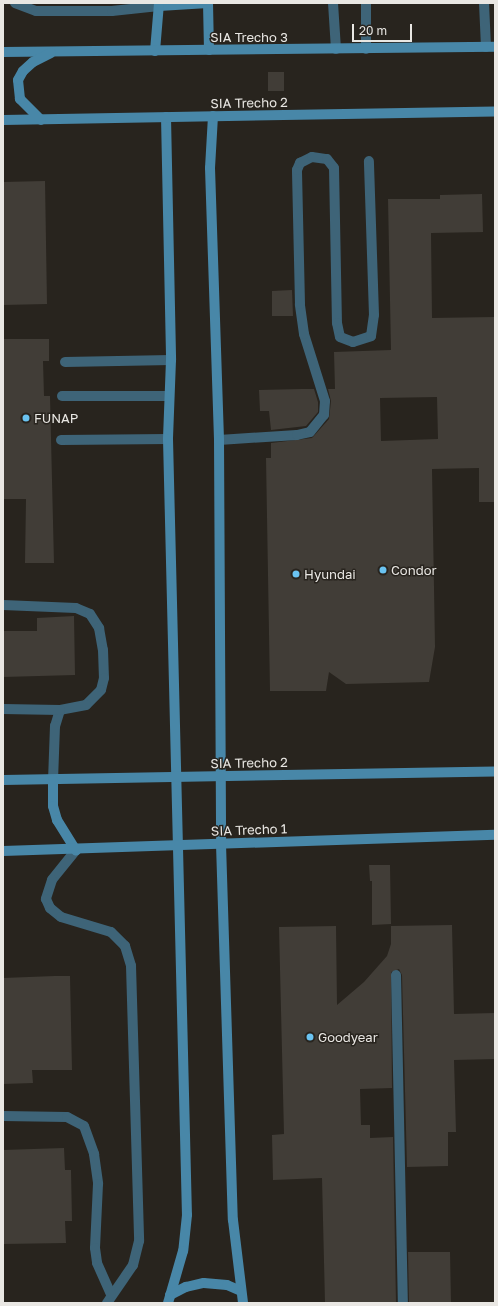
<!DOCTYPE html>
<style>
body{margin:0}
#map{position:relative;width:498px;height:1306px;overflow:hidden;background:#28241e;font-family:"Golos Text",sans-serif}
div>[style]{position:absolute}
.building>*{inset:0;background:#413d37}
.service>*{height:10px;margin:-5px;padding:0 5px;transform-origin:5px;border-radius:5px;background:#3e6478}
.secondary>*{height:10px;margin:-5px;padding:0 5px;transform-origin:5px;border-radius:5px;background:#4887a8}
.dots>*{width:11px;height:11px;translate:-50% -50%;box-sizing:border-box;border:2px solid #28241e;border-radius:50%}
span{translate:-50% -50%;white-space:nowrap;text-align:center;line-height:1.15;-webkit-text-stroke:3px #28241e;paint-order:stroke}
.street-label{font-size:13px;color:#e9e7e3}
.poi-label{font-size:13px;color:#e9e7e3}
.left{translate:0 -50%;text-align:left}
.frame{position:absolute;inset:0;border:4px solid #e9e7e3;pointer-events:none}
.scale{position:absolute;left:352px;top:24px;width:60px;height:18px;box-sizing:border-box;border:2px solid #e9e7e3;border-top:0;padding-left:5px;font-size:12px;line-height:14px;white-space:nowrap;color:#e9e7e3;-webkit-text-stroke:3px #28241e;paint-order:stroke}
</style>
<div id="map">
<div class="building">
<div style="clip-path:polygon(268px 72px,284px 72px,284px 91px,268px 91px)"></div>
<div style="clip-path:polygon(45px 181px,47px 304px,3px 305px,3px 182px)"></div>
<div style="clip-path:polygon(evenodd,482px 194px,483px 232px,431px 233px,432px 318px,495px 317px,495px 502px,479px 502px,479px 468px,432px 469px,435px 647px,429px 682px,346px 684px,329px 672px,326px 691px,270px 691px,266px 458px,271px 458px,271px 443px,312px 438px,329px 419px,331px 401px,328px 389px,335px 389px,334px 352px,391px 350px,388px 199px,440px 199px,440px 195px,482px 194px,437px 397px,438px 439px,381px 441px,380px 398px,437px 397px)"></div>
<div style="clip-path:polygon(292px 290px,293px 316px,272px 316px,272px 291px)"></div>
<div style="clip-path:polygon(3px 339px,49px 339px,49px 361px,43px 361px,44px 396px,50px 396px,54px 563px,25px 563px,26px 499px,3px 499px)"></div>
<div style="clip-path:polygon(302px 389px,314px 389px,318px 402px,318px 412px,306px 426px,271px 430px,269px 411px,260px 411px,259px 390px)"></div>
<div style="clip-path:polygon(74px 616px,75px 675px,3px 677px,3px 631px,37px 631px,37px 618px)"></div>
<div style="clip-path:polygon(369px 865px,390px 865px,391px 924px,372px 925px,372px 881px,370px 881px)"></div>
<div style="clip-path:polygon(452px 925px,454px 1014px,495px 1013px,495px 1059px,454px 1060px,456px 1132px,448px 1132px,448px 1166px,407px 1167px,402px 975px,399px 969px,391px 972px,392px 1088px,360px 1089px,361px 1125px,370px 1125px,370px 1138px,393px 1137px,396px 1303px,325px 1303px,322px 1178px,273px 1180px,272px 1135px,284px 1134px,279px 927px,336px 926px,337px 1005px,364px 982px,387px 956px,391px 944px,391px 926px)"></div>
<div style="clip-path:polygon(55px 976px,70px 976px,72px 1070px,32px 1070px,33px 1083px,3px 1084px,3px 978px)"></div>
<div style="clip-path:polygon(64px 1148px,65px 1170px,71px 1170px,72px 1221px,65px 1221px,66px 1243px,3px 1244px,3px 1150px)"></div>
<div style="clip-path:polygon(408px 1252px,450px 1252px,451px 1303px,409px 1303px)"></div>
</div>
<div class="service">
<div style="left:15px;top:3px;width:22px;rotate:21deg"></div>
<div style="left:36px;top:11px;width:76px"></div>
<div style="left:112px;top:11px;width:47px;rotate:-6.1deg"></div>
<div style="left:333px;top:3px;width:46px;rotate:86.3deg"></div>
<div style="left:366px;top:3px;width:46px;rotate:90deg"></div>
<div style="left:484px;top:3px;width:44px;rotate:87.4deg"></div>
<div style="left:65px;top:362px;width:106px;rotate:-1.1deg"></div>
<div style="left:62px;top:396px;width:107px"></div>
<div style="left:61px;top:440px;width:107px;rotate:-0.5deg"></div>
<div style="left:219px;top:440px;width:78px;rotate:-3.7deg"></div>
<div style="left:297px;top:435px;width:13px;rotate:-13deg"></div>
<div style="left:310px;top:432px;width:22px;rotate:-51deg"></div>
<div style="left:324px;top:415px;width:14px;rotate:-86deg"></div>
<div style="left:325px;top:401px;width:70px;rotate:-107.4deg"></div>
<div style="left:304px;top:334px;width:30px;rotate:-98deg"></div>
<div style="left:300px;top:304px;width:134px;rotate:-91.3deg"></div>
<div style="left:297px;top:170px;width:8px;rotate:-67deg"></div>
<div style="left:300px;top:163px;width:13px;rotate:-27deg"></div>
<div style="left:312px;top:157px;width:15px;rotate:8deg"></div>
<div style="left:327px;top:159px;width:11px;rotate:52deg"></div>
<div style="left:334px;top:168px;width:155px;rotate:88.9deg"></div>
<div style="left:337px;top:323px;width:14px;rotate:78deg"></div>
<div style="left:340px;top:337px;width:14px;rotate:21deg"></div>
<div style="left:353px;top:342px;width:19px;rotate:-18deg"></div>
<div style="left:371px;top:336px;width:21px;rotate:-82deg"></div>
<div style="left:374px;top:315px;width:154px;rotate:-91.9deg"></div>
<div style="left:3px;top:605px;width:73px;rotate:2.4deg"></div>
<div style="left:76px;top:608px;width:15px;rotate:23deg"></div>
<div style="left:90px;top:614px;width:17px;rotate:57deg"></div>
<div style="left:99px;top:628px;width:22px;rotate:80deg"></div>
<div style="left:103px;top:650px;width:28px;rotate:88deg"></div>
<div style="left:104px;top:678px;width:12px;rotate:104deg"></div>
<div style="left:101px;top:690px;width:21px;rotate:135deg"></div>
<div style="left:86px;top:705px;width:26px;rotate:169deg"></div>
<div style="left:60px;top:710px;width:17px;rotate:107deg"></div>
<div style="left:55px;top:726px;width:54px;rotate:92.1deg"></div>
<div style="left:3px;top:709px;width:57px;rotate:1deg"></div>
<div style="left:76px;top:850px;width:38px;rotate:129deg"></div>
<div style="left:52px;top:880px;width:20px;rotate:108deg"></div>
<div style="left:46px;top:899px;width:10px;rotate:66deg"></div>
<div style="left:50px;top:908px;width:14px;rotate:39deg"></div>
<div style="left:61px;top:917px;width:52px;rotate:16.7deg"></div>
<div style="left:111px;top:932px;width:20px;rotate:45deg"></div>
<div style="left:125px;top:946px;width:21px;rotate:73deg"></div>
<div style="left:131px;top:966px;width:275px;rotate:88.3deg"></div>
<div style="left:139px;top:1241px;width:25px;rotate:104deg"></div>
<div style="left:133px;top:1265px;width:46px;rotate:124.4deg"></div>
<div style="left:396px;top:975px;width:328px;rotate:88.8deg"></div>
<div style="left:3px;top:1116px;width:64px;rotate:0.9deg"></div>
<div style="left:67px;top:1117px;width:19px;rotate:28deg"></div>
<div style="left:84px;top:1126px;width:30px;rotate:70deg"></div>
<div style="left:94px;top:1154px;width:30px;rotate:82deg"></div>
<div style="left:98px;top:1184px;width:64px;rotate:92.7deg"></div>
<div style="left:95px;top:1248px;width:15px;rotate:82deg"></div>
<div style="left:97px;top:1263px;width:34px;rotate:66deg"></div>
</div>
<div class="secondary">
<div style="left:208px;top:3px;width:47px;rotate:88.8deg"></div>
<div style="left:159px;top:6px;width:49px;rotate:-3.5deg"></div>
<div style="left:155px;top:51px;width:48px;rotate:-85.2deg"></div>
<div style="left:3px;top:52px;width:492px;rotate:-0.6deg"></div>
<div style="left:213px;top:116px;width:52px;rotate:93.3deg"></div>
<div style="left:210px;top:168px;width:272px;rotate:88.1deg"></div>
<div style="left:219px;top:440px;width:404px;rotate:89.7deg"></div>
<div style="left:221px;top:844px;width:376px;rotate:88.2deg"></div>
<div style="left:233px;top:1220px;width:84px;rotate:83.1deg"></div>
<div style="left:166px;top:117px;width:243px;rotate:88.8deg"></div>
<div style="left:171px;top:360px;width:79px;rotate:92.2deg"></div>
<div style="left:168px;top:439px;width:776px;rotate:88.6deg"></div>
<div style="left:187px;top:1215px;width:36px;rotate:96deg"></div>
<div style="left:183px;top:1251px;width:54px;rotate:106.1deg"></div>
<div style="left:3px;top:120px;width:492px;rotate:-1deg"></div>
<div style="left:41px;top:120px;width:30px;rotate:-135deg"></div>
<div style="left:20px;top:99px;width:19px;rotate:-96deg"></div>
<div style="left:18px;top:80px;width:10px;rotate:-61deg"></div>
<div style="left:23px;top:71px;width:13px;rotate:-42deg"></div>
<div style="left:33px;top:62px;width:20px;rotate:-27deg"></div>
<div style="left:3px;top:780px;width:492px;rotate:-1deg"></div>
<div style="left:53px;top:780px;width:26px;rotate:90deg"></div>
<div style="left:53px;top:806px;width:15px;rotate:74deg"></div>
<div style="left:57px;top:820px;width:36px;rotate:58deg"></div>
<div style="left:3px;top:851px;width:492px;rotate:-1.9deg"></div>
<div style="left:170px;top:1295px;width:18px;rotate:-27deg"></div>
<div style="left:186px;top:1287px;width:18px;rotate:-13deg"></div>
<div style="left:204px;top:1283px;width:23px;rotate:5deg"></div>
<div style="left:227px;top:1285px;width:15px;rotate:23deg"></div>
</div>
<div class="dots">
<div style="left:26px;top:418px;background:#6ac3f1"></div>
<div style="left:383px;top:570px;background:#6ac3f1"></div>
<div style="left:296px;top:574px;background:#6ac3f1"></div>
<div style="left:310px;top:1037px;background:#6ac3f1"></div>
</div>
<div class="street-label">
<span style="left:249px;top:37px">SIA Trecho 3</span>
<span style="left:249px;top:103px;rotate:-1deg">SIA Trecho 2</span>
<span style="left:249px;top:763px;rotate:-1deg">SIA Trecho 2</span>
<span style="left:249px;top:830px;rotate:-2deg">SIA Trecho 1</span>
</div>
<div class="poi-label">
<span class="left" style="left:34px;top:418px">FUNAP</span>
<span class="left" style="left:391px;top:570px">Condor</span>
<span class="left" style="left:304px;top:574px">Hyundai</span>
<span class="left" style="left:318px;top:1037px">Goodyear</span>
</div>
<div class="frame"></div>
<div class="scale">20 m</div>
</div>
